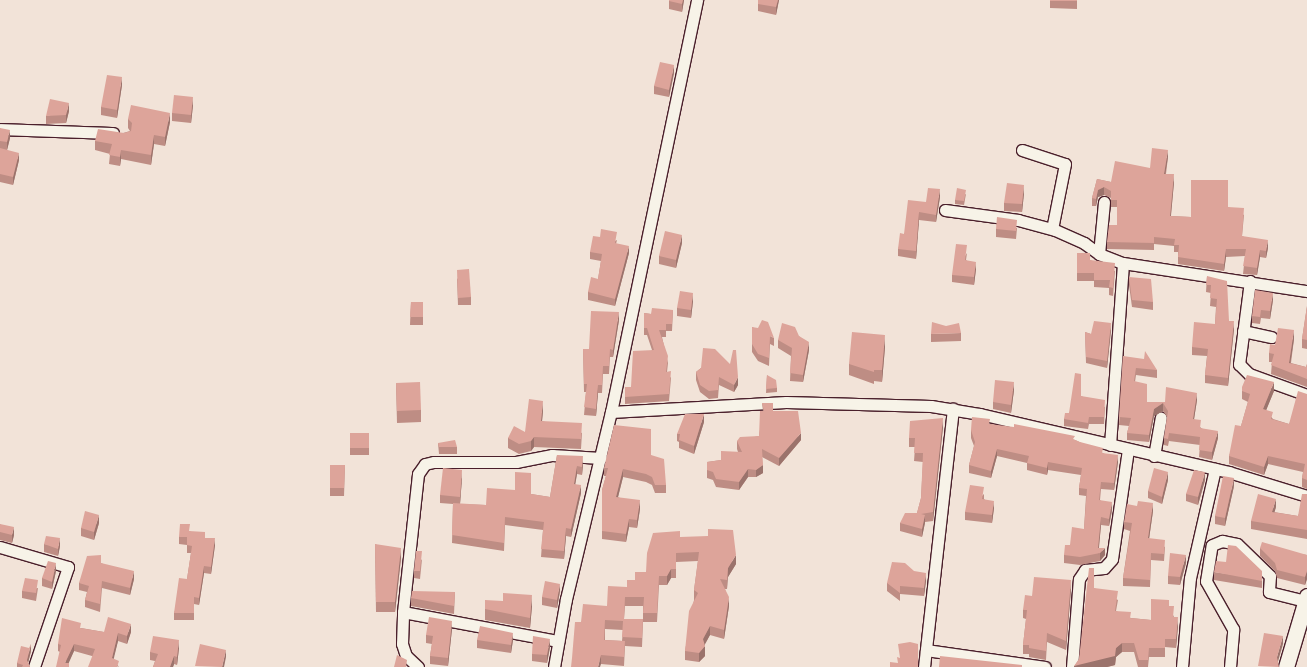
<!DOCTYPE html>
<style>
body{margin:0}
#map{position:relative;width:1307px;height:667px;overflow:hidden;background:#f2e3d8;font-family:"Architects Daughter",sans-serif}
div>[style]{position:absolute}
.roads{filter:drop-shadow(1px 0 #4a1f2b) drop-shadow(-1px 0 #4a1f2b) drop-shadow(0 1px #4a1f2b) drop-shadow(0 -1px #4a1f2b)}
.minor>*{height:11px;margin:-5.5px;padding:0 5.5px;transform-origin:5.5px;border-radius:5.5px;background:#f7f3e8}
.tertiary>*{height:15px;margin:-7.5px;padding:0 7.5px;transform-origin:7.5px;border-radius:7.5px;background:#f7f3e8}
.wall>*{inset:0;background:#be8d84}
.shaded-wall>*{inset:0;background:#9b736c}
.building>*{inset:0;background:#dda49a}
span{translate:-50% -50%;white-space:nowrap;text-align:center;line-height:1.15;-webkit-text-stroke:4px #f7f3e8;paint-order:stroke}
</style>
<div id="map">
<div class="roads">
<div class="minor">
<div style="left:0;top:129px;width:113px;rotate:2deg"></div>
<div style="left:1022px;top:150px;width:45px;rotate:18deg"></div>
<div style="left:1065px;top:164px;width:66px;rotate:101.3deg"></div>
<div style="left:1104px;top:202px;width:52px;rotate:95.5deg"></div>
<div style="left:1099px;top:254px;width:26px;rotate:21deg"></div>
<div style="left:1123px;top:263px;width:186px;rotate:8.7deg"></div>
<div style="left:945px;top:210px;width:74px;rotate:7.8deg"></div>
<div style="left:1018px;top:220px;width:38px;rotate:15deg"></div>
<div style="left:1055px;top:230px;width:32px;rotate:24deg"></div>
<div style="left:1084px;top:243px;width:19px;rotate:36deg"></div>
<div style="left:1250px;top:281px;width:84px;rotate:97.5deg"></div>
<div style="left:1239px;top:364px;width:14px;rotate:45deg"></div>
<div style="left:1249px;top:374px;width:62px;rotate:19.9deg"></div>
<div style="left:1243px;top:331px;width:29px;rotate:12deg"></div>
<div style="left:611px;top:412px;width:175px;rotate:-3.3deg"></div>
<div style="left:786px;top:402px;width:145px;rotate:1.6deg"></div>
<div style="left:931px;top:406px;width:50px;rotate:9.3deg"></div>
<div style="left:980px;top:414px;width:256px;rotate:13.1deg"></div>
<div style="left:1229px;top:472px;width:82px;rotate:17.1deg"></div>
<div style="left:1110px;top:445px;width:182px;rotate:-85.9deg"></div>
<div style="left:1154px;top:456px;width:39px;rotate:-80deg"></div>
<div style="left:0;top:547px;width:71px;rotate:16.4deg"></div>
<div style="left:68px;top:567px;width:106px;rotate:108.8deg"></div>
<div style="left:403px;top:612px;width:139px;rotate:-83.8deg"></div>
<div style="left:418px;top:474px;width:12px;rotate:-55deg"></div>
<div style="left:425px;top:464px;width:9px;rotate:-13deg"></div>
<div style="left:434px;top:462px;width:82px"></div>
<div style="left:516px;top:462px;width:37px;rotate:-11deg"></div>
<div style="left:552px;top:455px;width:49px;rotate:3.5deg"></div>
<div style="left:926px;top:650px;width:120px;rotate:8.1deg"></div>
<div style="left:418px;top:667px;width:16px;rotate:-137deg"></div>
<div style="left:406px;top:656px;width:13px;rotate:-108deg"></div>
<div style="left:402px;top:644px;width:32px;rotate:-88deg"></div>
<div style="left:403px;top:612px;width:158px;rotate:10.6deg"></div>
<div style="left:554px;top:667px;width:69px;rotate:-80deg"></div>
<div style="left:566px;top:599px;width:192px;rotate:-76.5deg"></div>
<div style="left:611px;top:412px;width:421px;rotate:-78.2deg"></div>
<div style="left:924px;top:667px;width:260px;rotate:-83.6deg"></div>
<div style="left:1072px;top:667px;width:88px;rotate:-85.5deg"></div>
<div style="left:1079px;top:579px;width:11px;rotate:-56deg"></div>
<div style="left:1085px;top:570px;width:19px;rotate:-6deg"></div>
<div style="left:1104px;top:568px;width:12px;rotate:-48deg"></div>
<div style="left:1112px;top:559px;width:111px;rotate:-81.7deg"></div>
<div style="left:1182px;top:667px;width:89px;rotate:-84.9deg"></div>
<div style="left:1190px;top:578px;width:112px;rotate:-77.1deg"></div>
<div style="left:1230px;top:667px;width:38px;rotate:-85deg"></div>
<div style="left:1233px;top:629px;width:55px;rotate:-119.4deg"></div>
<div style="left:1206px;top:581px;width:36px;rotate:-81deg"></div>
<div style="left:1212px;top:545px;width:11px;rotate:-22deg"></div>
<div style="left:1222px;top:541px;width:15px;rotate:11deg"></div>
<div style="left:1237px;top:544px;width:46px;rotate:44.1deg"></div>
<div style="left:1270px;top:576px;width:16px;rotate:94deg"></div>
<div style="left:1269px;top:592px;width:38px;rotate:14deg"></div>
</div>
<div class="tertiary">
<div style="left:1286px;top:667px;width:74px;rotate:-73.5deg"></div>
</div>
</div>
<div class="wall">
<div style="clip-path:polygon(669px 0,684px 0,682px 12px,669px 9px)"></div>
<div style="clip-path:polygon(758px 0,779px 0,776px 15px,758px 11px)"></div>
<div style="clip-path:polygon(1050px 0,1077px 0,1077px 9px,1050px 8px)"></div>
<div style="clip-path:polygon(674px 73px,669px 97px,654px 94px,654px 86px)"></div>
<div style="clip-path:polygon(122px 85px,117px 118px,101px 115px,101px 107px)"></div>
<div style="clip-path:polygon(193px 105px,191px 123px,172px 121px,172px 113px)"></div>
<div style="clip-path:polygon(69px 111px,66px 123px,46px 124px,46px 116px)"></div>
<div style="clip-path:polygon(128px 119px,170px 122px,165px 146px,154px 144px,151px 165px,121px 159px,120px 166px,109px 164px,110px 154px,95px 150px,95px 141px,130px 131px,128px 128px)"></div>
<div style="clip-path:polygon(0 128px,10px 138px,7px 150px,19px 160px,13px 185px,0 182px)"></div>
<div style="clip-path:polygon(1168px 157px,1166px 174px,1174px 182px,1171px 216px,1191px 217px,1228px 207px,1244px 215px,1242px 236px,1268px 248px,1266px 258px,1260px 257px,1257px 275px,1243px 274px,1245px 256px,1226px 257px,1224px 271px,1178px 264px,1178px 252px,1174px 252px,1174px 246px,1154px 244px,1154px 250px,1107px 249px,1107px 242px,1117px 225px,1117px 207px,1111px 207px,1111px 198px,1104px 195px,1098px 197px,1096px 206px,1092px 206px,1092px 198px,1097px 179px,1111px 182px,1150px 168px)"></div>
<div style="clip-path:polygon(1024px 193px,1022px 212px,1004px 211px,1004px 203px)"></div>
<div style="clip-path:polygon(966px 194px,964px 205px,955px 204px,955px 200px)"></div>
<div style="clip-path:polygon(940px 197px,936px 222px,919px 220px,916px 259px,898px 256px,898px 249px,904px 234px,926px 202px)"></div>
<div style="clip-path:polygon(1017px 228px,1016px 239px,996px 237px,996px 229px)"></div>
<div style="clip-path:polygon(617px 240px,616px 244px,629px 253px,615px 306px,588px 300px,588px 292px,598px 279px,601px 261px,590px 259px,590px 252px)"></div>
<div style="clip-path:polygon(682px 243px,676px 268px,659px 264px,659px 256px)"></div>
<div style="clip-path:polygon(967px 253px,966px 260px,976px 269px,974px 285px,952px 282px,952px 275px)"></div>
<div style="clip-path:polygon(1077px 253px,1090px 260px,1115px 271px,1113px 296px,1109px 295px,1109px 288px,1094px 287px,1094px 281px,1077px 281px)"></div>
<div style="clip-path:polygon(1207px 276px,1229px 321px,1234px 329px,1228px 386px,1205px 383px,1205px 375px,1207px 356px,1192px 355px,1192px 347px,1215px 324px,1216px 307px,1210px 306px,1211px 293px,1206px 292px)"></div>
<div style="clip-path:polygon(1129px 277px,1153px 302px,1153px 310px,1132px 307px,1129px 285px)"></div>
<div style="clip-path:polygon(457px 278px,471px 297px,471px 305px,458px 305px)"></div>
<div style="clip-path:polygon(1273px 300px,1270px 319px,1261px 318px,1260px 324px,1252px 323px,1252px 316px)"></div>
<div style="clip-path:polygon(693px 301px,691px 318px,677px 316px,677px 308px)"></div>
<div style="clip-path:polygon(411px 302px,423px 302px,423px 325px,410px 325px)"></div>
<div style="clip-path:polygon(1307px 306px,1307px 349px,1302px 348px,1302px 339px)"></div>
<div style="clip-path:polygon(673px 310px,672px 331px,666px 331px,666px 337px,662px 337px,668px 363px,667px 372px,671px 378px,669px 401px,625px 404px,625px 387px,631px 387px,652px 350px,647px 335px,644px 335px,644px 313px,651px 314px)"></div>
<div style="clip-path:polygon(619px 320px,613px 357px,610px 357px,609px 374px,603px 374px,602px 393px,598px 393px,596px 416px,584px 415px,586px 392px,584px 392px,583px 349px,589px 349px)"></div>
<div style="clip-path:polygon(752px 327px,774px 338px,774px 346px,770px 344px,769px 366px,758px 361px,752px 352px)"></div>
<div style="clip-path:polygon(1111px 330px,1107px 368px,1086px 363px,1085px 332px,1091px 334px)"></div>
<div style="clip-path:polygon(961px 333px,961px 341px,931px 342px,931px 334px)"></div>
<div style="clip-path:polygon(799px 336px,809px 350px,803px 382px,790px 381px,791px 356px,778px 348px,778px 340px)"></div>
<div style="clip-path:polygon(1294px 339px,1291px 363px,1306px 367px,1307px 364px,1307px 387px,1271px 374px,1272px 362px,1269px 362px,1269px 353px,1275px 345px)"></div>
<div style="clip-path:polygon(885px 347px,882px 382px,874px 381px,874px 384px,849px 375px,849px 364px)"></div>
<div style="clip-path:polygon(1123px 356px,1157px 370px,1157px 378px,1136px 375px,1135px 382px,1147px 402px,1165px 402px,1197px 400px,1194px 419px,1201px 428px,1218px 438px,1212px 460px,1199px 457px,1200px 445px,1169px 441px,1168px 446px,1164px 445px,1164px 438px,1167px 417px,1163px 411px,1154px 416px,1149px 442px,1127px 440px,1127px 433px,1129px 426px,1119px 425px)"></div>
<div style="clip-path:polygon(701px 368px,738px 385px,734px 392px,719px 385px,718px 398px,709px 399px,700px 392px,696px 380px,696px 372px)"></div>
<div style="clip-path:polygon(767px 375px,777px 388px,777px 392px,766px 393px)"></div>
<div style="clip-path:polygon(396px 383px,421px 410px,421px 422px,397px 423px)"></div>
<div style="clip-path:polygon(1242px 387px,1274px 391px,1266px 410px,1273px 419px,1289px 424px,1307px 394px,1307px 489px,1302px 487px,1302px 478px,1303px 472px,1268px 464px,1264px 475px,1229px 464px,1229px 456px,1241px 426px,1248px 402px,1242px 399px)"></div>
<div style="clip-path:polygon(1014px 390px,1011px 413px,993px 409px,993px 402px)"></div>
<div style="clip-path:polygon(1081px 396px,1105px 407px,1104px 424px,1089px 424px,1088px 429px,1064px 426px,1064px 419px,1069px 413px)"></div>
<div style="clip-path:polygon(762px 403px,773px 411px,801px 440px,779px 466px,762px 457px,763px 473px,756px 477px,748px 477px,739px 490px,716px 487px,713px 480px,707px 478px,707px 462px,721px 460px,738px 452px,737px 449px,737px 441px,759px 436px,763px 411px)"></div>
<div style="clip-path:polygon(543px 411px,542px 421px,582px 433px,581px 449px,534px 447px,531px 451px,519px 454px,508px 448px,508px 438px,525px 432px)"></div>
<div style="clip-path:polygon(704px 422px,694px 454px,679px 448px,679px 442px,677px 441px,677px 434px)"></div>
<div style="clip-path:polygon(990px 424px,1075px 440px,1103px 453px,1118px 462px,1114px 490px,1101px 489px,1100px 500px,1112px 510px,1109px 526px,1101px 525px,1099px 548px,1105px 555px,1100px 561px,1080px 565px,1064px 563px,1064px 555px,1070px 545px,1084px 529px,1086px 496px,1079px 495px,1079px 488px,1081px 475px,1048px 470px,1047px 475px,1027px 470px,1027px 463px,997px 456px,991px 478px,969px 473px,969px 465px,974px 446px,971px 438px,971px 430px)"></div>
<div style="clip-path:polygon(943px 427px,933px 521px,925px 522px,922px 537px,900px 531px,900px 523px,917px 513px,921px 498px,923px 462px,914px 461px,915px 447px,909px 447px,909px 438px)"></div>
<div style="clip-path:polygon(350px 433px,369px 433px,369px 455px,350px 455px)"></div>
<div style="clip-path:polygon(438px 443px,457px 447px,457px 454px,439px 454px)"></div>
<div style="clip-path:polygon(557px 455px,583px 464px,582px 475px,577px 474px,575px 484px,581px 493px,571px 537px,566px 536px,564px 559px,541px 557px,543px 530px,505px 525px,504px 551px,452px 543px,453px 504px,440px 503px,440px 495px,462px 478px,460px 504px,486px 505px,531px 494px,550px 497px)"></div>
<div style="clip-path:polygon(651px 455px,666px 485px,666px 493px,655px 493px,652px 485px,646px 482px,623px 477px,618px 497px,640px 509px,637px 528px,629px 527px,626px 542px,602px 539px,602px 490px,606px 476px,604px 476px,604px 468px)"></div>
<div style="clip-path:polygon(330px 465px,345px 465px,344px 496px,330px 496px)"></div>
<div style="clip-path:polygon(1168px 480px,1162px 504px,1148px 498px,1148px 491px)"></div>
<div style="clip-path:polygon(1205px 480px,1198px 505px,1186px 501px,1186px 494px)"></div>
<div style="clip-path:polygon(1234px 486px,1225px 526px,1215px 524px,1215px 516px)"></div>
<div style="clip-path:polygon(984px 494px,984px 499px,994px 508px,992px 523px,965px 520px,965px 512px)"></div>
<div style="clip-path:polygon(1307px 494px,1307px 539px,1251px 529px,1251px 521px,1276px 507px,1274px 512px,1298px 516px)"></div>
<div style="clip-path:polygon(1153px 511px,1149px 539px,1165px 547px,1164px 561px,1151px 560px,1150px 587px,1123px 586px,1123px 578px,1130px 531px,1124px 529px,1124px 522px)"></div>
<div style="clip-path:polygon(99px 523px,94px 540px,81px 536px,81px 528px)"></div>
<div style="clip-path:polygon(0 524px,14px 535px,12px 543px,0 540px)"></div>
<div style="clip-path:polygon(189px 531px,205px 538px,215px 545px,211px 574px,204px 573px,199px 605px,194px 604px,194px 620px,174px 620px,174px 613px,187px 579px,191px 553px,187px 553px,187px 545px,179px 544px,179px 537px)"></div>
<div style="clip-path:polygon(evenodd,680px 537px,736px 564px,728px 577px,727px 589px,725px 589px,729px 606px,724px 639px,710px 635px,704px 645px,705px 656px,699px 662px,685px 660px,685px 651px,694px 600px,694px 590px,698px 561px,676px 562px,676px 578px,671px 578px,667px 585px,659px 585px,657px 622px,643px 622px,642px 647px,625px 646px,624px 666px,601px 664px,581px 622px,607px 606px,635px 580px,646px 572px,680px 537px,625px 606px,643px 606px,643px 619px,624px 619px,625px 606px,680px 537px,605px 629px,623px 630px,622px 641px,605px 640px,605px 629px)"></div>
<div style="clip-path:polygon(44px 544px,60px 546px,58px 556px,44px 552px)"></div>
<div style="clip-path:polygon(375px 544px,401px 558px,395px 612px,376px 612px)"></div>
<div style="clip-path:polygon(1260px 548px,1307px 555px,1307px 579px,1305px 585px,1277px 578px,1275px 571px,1260px 556px)"></div>
<div style="clip-path:polygon(422px 559px,420px 579px,414px 578px,414px 571px)"></div>
<div style="clip-path:polygon(101px 563px,134px 579px,130px 595px,102px 588px,100px 612px,85px 607px,85px 600px,87px 592px,79px 590px,79px 583px)"></div>
<div style="clip-path:polygon(1186px 563px,1180px 585px,1168px 584px,1168px 576px)"></div>
<div style="clip-path:polygon(56px 571px,52px 589px,42px 586px,42px 578px)"></div>
<div style="clip-path:polygon(1214px 572px,1262px 579px,1262px 588px,1214px 580px)"></div>
<div style="clip-path:polygon(926px 581px,924px 596px,900px 594px,900px 601px,887px 591px,887px 583px)"></div>
<div style="clip-path:polygon(38px 588px,36px 601px,22px 598px,22px 591px)"></div>
<div style="clip-path:polygon(1094px 588px,1118px 600px,1116px 611px,1131px 618px,1151px 620px,1169px 606px,1178px 626px,1176px 648px,1165px 647px,1165px 657px,1149px 657px,1148px 667px,1138px 667px,1134px 652px,1122px 652px,1116px 657px,1115px 665px,1107px 667px,1074px 667px,1079px 659px)"></div>
<div style="clip-path:polygon(1071px 589px,1066px 650px,1047px 642px,1046px 660px,1029px 657px,1029px 654px,1023px 654px,1023px 645px,1026px 619px,1023px 618px,1023px 610px,1032px 596px)"></div>
<div style="clip-path:polygon(560px 591px,557px 608px,542px 605px,542px 597px)"></div>
<div style="clip-path:polygon(455px 592px,454px 614px,411px 606px,411px 598px)"></div>
<div style="clip-path:polygon(532px 606px,530px 628px,485px 620px,485px 609px)"></div>
<div style="clip-path:polygon(81px 628px,104px 632px,131px 632px,127px 644px,118px 641px,113px 659px,119px 667px,92px 656px,74px 651px,68px 663px,69px 667px,60px 652px,58px 651px,58px 644px)"></div>
<div style="clip-path:polygon(452px 629px,448px 666px,430px 664px,430px 656px,432px 644px,426px 643px,426px 635px)"></div>
<div style="clip-path:polygon(477px 640px,513px 640px,511px 653px,477px 648px)"></div>
<div style="clip-path:polygon(550px 647px,547px 663px,532px 661px,532px 654px)"></div>
<div style="clip-path:polygon(179px 648px,177px 665px,174px 664px,173px 667px,153px 667px,155px 661px,150px 660px,150px 652px)"></div>
<div style="clip-path:polygon(31px 651px,28px 663px,30px 667px,17px 667px,17px 663px)"></div>
</div>
<div class="shaded-wall">
<div style="clip-path:polygon(683px 0,684px 0,682px 12px,682px 4px)"></div>
<div style="clip-path:polygon(778px 0,779px 0,776px 15px,776px 7px)"></div>
<div style="clip-path:polygon(674px 65px,674px 73px,669px 97px,669px 90px)"></div>
<div style="clip-path:polygon(122px 77px,122px 85px,117px 118px,117px 110px)"></div>
<div style="clip-path:polygon(193px 97px,193px 105px,191px 123px,191px 115px)"></div>
<div style="clip-path:polygon(69px 103px,69px 111px,66px 123px,66px 115px)"></div>
<div style="clip-path:polygon(170px 113px,170px 122px,165px 146px,165px 137px)"></div>
<div style="clip-path:polygon(10px 130px,10px 138px,7px 150px,7px 142px)"></div>
<div style="clip-path:polygon(154px 135px,154px 144px,151px 165px,151px 155px)"></div>
<div style="clip-path:polygon(121px 150px,121px 159px,120px 166px,120px 157px)"></div>
<div style="clip-path:polygon(1168px 150px,1168px 157px,1164px 181px,1164px 174px)"></div>
<div style="clip-path:polygon(19px 153px,19px 160px,13px 185px,13px 177px)"></div>
<div style="clip-path:polygon(1174px 174px,1174px 182px,1170px 224px,1170px 216px)"></div>
<div style="clip-path:polygon(1024px 185px,1024px 193px,1022px 212px,1022px 204px)"></div>
<div style="clip-path:polygon(1104px 187px,1104px 195px,1098px 197px,1096px 206px,1096px 199px,1098px 190px)"></div>
<div style="clip-path:polygon(940px 189px,940px 197px,936px 222px,936px 215px)"></div>
<div style="clip-path:polygon(919px 212px,919px 220px,916px 259px,916px 251px)"></div>
<div style="clip-path:polygon(682px 235px,682px 243px,676px 268px,676px 260px)"></div>
<div style="clip-path:polygon(1268px 240px,1268px 248px,1266px 258px,1266px 251px)"></div>
<div style="clip-path:polygon(629px 246px,629px 253px,615px 306px,615px 299px)"></div>
<div style="clip-path:polygon(1226px 249px,1226px 257px,1224px 271px,1224px 264px)"></div>
<div style="clip-path:polygon(1260px 250px,1260px 257px,1257px 275px,1257px 268px)"></div>
<div style="clip-path:polygon(976px 262px,976px 269px,974px 285px,974px 277px)"></div>
<div style="clip-path:polygon(693px 293px,693px 301px,691px 318px,691px 310px)"></div>
<div style="clip-path:polygon(1273px 293px,1273px 300px,1270px 319px,1270px 311px)"></div>
<div style="clip-path:polygon(619px 312px,619px 320px,613px 357px,613px 350px)"></div>
<div style="clip-path:polygon(1234px 321px,1234px 329px,1228px 386px,1228px 378px)"></div>
<div style="clip-path:polygon(1111px 323px,1111px 330px,1107px 368px,1107px 361px)"></div>
<div style="clip-path:polygon(1294px 330px,1294px 339px,1289px 371px,1289px 363px)"></div>
<div style="clip-path:polygon(885px 335px,885px 347px,882px 382px,882px 370px)"></div>
<div style="clip-path:polygon(809px 342px,809px 350px,803px 382px,803px 375px)"></div>
<div style="clip-path:polygon(738px 377px,738px 385px,734px 392px,734px 385px)"></div>
<div style="clip-path:polygon(1014px 382px,1014px 390px,1011px 413px,1011px 405px)"></div>
<div style="clip-path:polygon(1274px 382px,1274px 391px,1263px 418px,1263px 409px)"></div>
<div style="clip-path:polygon(598px 385px,598px 393px,596px 416px,596px 409px)"></div>
<div style="clip-path:polygon(1197px 393px,1197px 400px,1193px 426px,1193px 419px)"></div>
<div style="clip-path:polygon(543px 401px,543px 411px,541px 431px,541px 421px)"></div>
<div style="clip-path:polygon(1163px 403px,1163px 411px,1154px 416px,1149px 442px,1149px 435px,1154px 409px)"></div>
<div style="clip-path:polygon(704px 414px,704px 422px,694px 454px,694px 446px)"></div>
<div style="clip-path:polygon(943px 418px,943px 427px,933px 521px,933px 512px)"></div>
<div style="clip-path:polygon(1218px 431px,1218px 438px,1212px 460px,1212px 452px)"></div>
<div style="clip-path:polygon(801px 433px,801px 440px,779px 466px,779px 458px)"></div>
<div style="clip-path:polygon(534px 437px,534px 447px,531px 451px,531px 441px)"></div>
<div style="clip-path:polygon(997px 449px,997px 456px,991px 478px,991px 471px)"></div>
<div style="clip-path:polygon(1118px 455px,1118px 462px,1114px 490px,1114px 483px)"></div>
<div style="clip-path:polygon(583px 456px,583px 464px,582px 475px,582px 467px)"></div>
<div style="clip-path:polygon(1268px 456px,1268px 464px,1264px 475px,1264px 467px)"></div>
<div style="clip-path:polygon(1048px 462px,1048px 470px,1047px 475px,1047px 468px)"></div>
<div style="clip-path:polygon(763px 465px,763px 473px,756px 477px,756px 470px)"></div>
<div style="clip-path:polygon(577px 466px,577px 474px,574px 492px,574px 484px)"></div>
<div style="clip-path:polygon(623px 469px,623px 477px,616px 505px,616px 497px)"></div>
<div style="clip-path:polygon(748px 469px,748px 477px,739px 490px,739px 482px)"></div>
<div style="clip-path:polygon(462px 470px,462px 478px,460px 504px,460px 497px)"></div>
<div style="clip-path:polygon(1168px 472px,1168px 480px,1162px 504px,1162px 497px)"></div>
<div style="clip-path:polygon(1205px 472px,1205px 480px,1198px 505px,1198px 497px)"></div>
<div style="clip-path:polygon(1234px 478px,1234px 486px,1225px 526px,1225px 518px)"></div>
<div style="clip-path:polygon(581px 485px,581px 493px,571px 537px,571px 529px)"></div>
<div style="clip-path:polygon(1276px 499px,1276px 507px,1272px 521px,1272px 512px)"></div>
<div style="clip-path:polygon(640px 500px,640px 509px,637px 528px,637px 520px)"></div>
<div style="clip-path:polygon(994px 501px,994px 508px,992px 523px,992px 515px)"></div>
<div style="clip-path:polygon(1112px 502px,1112px 510px,1109px 526px,1109px 519px)"></div>
<div style="clip-path:polygon(1153px 503px,1153px 511px,1148px 546px,1148px 538px)"></div>
<div style="clip-path:polygon(99px 515px,99px 523px,94px 540px,94px 532px)"></div>
<div style="clip-path:polygon(925px 515px,925px 523px,922px 537px,922px 529px)"></div>
<div style="clip-path:polygon(1101px 517px,1101px 525px,1098px 555px,1098px 548px)"></div>
<div style="clip-path:polygon(629px 519px,629px 527px,626px 542px,626px 534px)"></div>
<div style="clip-path:polygon(14px 527px,14px 535px,12px 543px,12px 535px)"></div>
<div style="clip-path:polygon(566px 528px,566px 536px,564px 559px,564px 551px)"></div>
<div style="clip-path:polygon(60px 538px,60px 546px,58px 556px,58px 549px)"></div>
<div style="clip-path:polygon(215px 538px,215px 545px,211px 574px,211px 567px)"></div>
<div style="clip-path:polygon(401px 548px,401px 558px,395px 612px,395px 602px)"></div>
<div style="clip-path:polygon(1105px 548px,1105px 555px,1100px 561px,1100px 553px)"></div>
<div style="clip-path:polygon(736px 555px,736px 564px,728px 577px,727px 589px,728px 568px)"></div>
<div style="clip-path:polygon(1186px 555px,1186px 563px,1180px 585px,1180px 577px)"></div>
<div style="clip-path:polygon(56px 563px,56px 571px,52px 589px,52px 582px)"></div>
<div style="clip-path:polygon(204px 566px,204px 573px,199px 605px,199px 598px)"></div>
<div style="clip-path:polygon(671px 569px,671px 578px,667px 585px,667px 576px)"></div>
<div style="clip-path:polygon(134px 571px,134px 579px,130px 595px,130px 588px)"></div>
<div style="clip-path:polygon(1307px 571px,1307px 579px,1305px 585px,1305px 577px)"></div>
<div style="clip-path:polygon(926px 573px,926px 581px,924px 596px,924px 588px)"></div>
<div style="clip-path:polygon(1071px 580px,1071px 589px,1066px 650px,1066px 641px)"></div>
<div style="clip-path:polygon(560px 584px,560px 591px,557px 608px,557px 600px)"></div>
<div style="clip-path:polygon(532px 595px,532px 606px,530px 628px,530px 618px)"></div>
<div style="clip-path:polygon(729px 597px,729px 606px,724px 639px,724px 630px)"></div>
<div style="clip-path:polygon(1178px 617px,1178px 626px,1176px 648px,1176px 639px)"></div>
<div style="clip-path:polygon(452px 621px,452px 629px,448px 666px,448px 658px)"></div>
<div style="clip-path:polygon(131px 624px,131px 632px,127px 644px,127px 636px)"></div>
<div style="clip-path:polygon(710px 626px,710px 635px,703px 648px,703px 639px)"></div>
<div style="clip-path:polygon(118px 633px,118px 641px,112px 666px,112px 658px)"></div>
<div style="clip-path:polygon(513px 633px,513px 640px,511px 653px,511px 645px)"></div>
<div style="clip-path:polygon(1283px 636px,1283px 644px,1277px 665px,1277px 657px)"></div>
<div style="clip-path:polygon(550px 639px,550px 647px,547px 663px,547px 655px)"></div>
<div style="clip-path:polygon(179px 640px,179px 648px,177px 665px,177px 657px)"></div>
<div style="clip-path:polygon(1122px 643px,1122px 652px,1116px 657px,1115px 665px,1107px 667px,1074px 667px,1074px 666px,1116px 648px)"></div>
<div style="clip-path:polygon(31px 644px,31px 651px,27px 667px,27px 660px)"></div>
<div style="clip-path:polygon(74px 644px,74px 651px,67px 667px,65px 663px)"></div>
<div style="clip-path:polygon(705px 646px,705px 656px,699px 662px,699px 653px)"></div>
<div style="clip-path:polygon(226px 650px,226px 657px,224px 667px,222px 667px)"></div>
<div style="clip-path:polygon(601px 655px,601px 664px,600px 667px,598px 667px)"></div>
<div style="clip-path:polygon(174px 656px,174px 664px,173px 667px,170px 667px)"></div>
</div>
<div class="building">
<div style="clip-path:polygon(669px 0,683px 0,682px 4px,669px 1px)"></div>
<div style="clip-path:polygon(758px 0,778px 0,776px 7px,758px 4px)"></div>
<div style="clip-path:polygon(1050px 0,1077px 0,1077px 1px,1050px 1px)"></div>
<div style="clip-path:polygon(660px 62px,674px 65px,669px 90px,654px 86px)"></div>
<div style="clip-path:polygon(107px 75px,122px 77px,117px 110px,101px 107px)"></div>
<div style="clip-path:polygon(174px 95px,193px 97px,191px 115px,172px 113px)"></div>
<div style="clip-path:polygon(50px 99px,69px 103px,66px 115px,46px 116px)"></div>
<div style="clip-path:polygon(131px 105px,170px 113px,165px 137px,154px 135px,151px 155px,121px 150px,120px 157px,109px 155px,112px 144px,95px 141px,98px 129px,124px 133px,131px 131px,132px 123px,128px 119px)"></div>
<div style="clip-path:polygon(0 128px,10px 130px,7px 142px,0 141px)"></div>
<div style="clip-path:polygon(0 148px,19px 153px,13px 177px,0 174px)"></div>
<div style="clip-path:polygon(1152px 148px,1168px 150px,1164px 174px,1174px 174px,1170px 216px,1191px 217px,1191px 180px,1228px 180px,1228px 207px,1244px 208px,1242px 236px,1268px 240px,1266px 251px,1260px 250px,1257px 268px,1243px 266px,1246px 249px,1226px 249px,1224px 264px,1178px 257px,1179px 245px,1174px 245px,1175px 239px,1154px 237px,1154px 243px,1107px 242px,1109px 225px,1117px 225px,1117px 200px,1111px 200px,1111px 191px,1104px 187px,1098px 190px,1096px 199px,1092px 198px,1097px 179px,1111px 182px,1115px 161px,1150px 168px)"></div>
<div style="clip-path:polygon(1007px 183px,1024px 185px,1022px 204px,1004px 203px)"></div>
<div style="clip-path:polygon(928px 188px,940px 189px,936px 215px,919px 212px,916px 251px,898px 249px,900px 233px,904px 234px,908px 200px,926px 202px)"></div>
<div style="clip-path:polygon(957px 188px,966px 190px,964px 201px,955px 200px)"></div>
<div style="clip-path:polygon(997px 217px,1017px 220px,1016px 231px,996px 229px)"></div>
<div style="clip-path:polygon(601px 229px,617px 232px,615px 243px,629px 246px,615px 299px,588px 292px,591px 277px,598px 279px,602px 254px,590px 252px,593px 236px,600px 237px)"></div>
<div style="clip-path:polygon(665px 231px,682px 235px,676px 260px,659px 256px)"></div>
<div style="clip-path:polygon(956px 244px,967px 245px,965px 260px,976px 262px,974px 277px,952px 275px)"></div>
<div style="clip-path:polygon(1077px 253px,1090px 253px,1090px 260px,1115px 263px,1113px 288px,1109px 287px,1110px 280px,1094px 280px,1094px 273px,1077px 273px)"></div>
<div style="clip-path:polygon(469px 269px,471px 297px,458px 298px,457px 270px)"></div>
<div style="clip-path:polygon(1207px 276px,1227px 281px,1229px 321px,1234px 321px,1228px 378px,1205px 375px,1208px 349px,1192px 347px,1194px 322px,1215px 324px,1217px 299px,1210px 298px,1211px 285px,1206px 285px)"></div>
<div style="clip-path:polygon(1129px 277px,1151px 279px,1153px 302px,1132px 300px)"></div>
<div style="clip-path:polygon(1255px 290px,1273px 293px,1270px 311px,1261px 310px,1260px 317px,1252px 316px)"></div>
<div style="clip-path:polygon(680px 291px,693px 293px,691px 310px,677px 308px)"></div>
<div style="clip-path:polygon(411px 302px,423px 302px,423px 317px,410px 317px)"></div>
<div style="clip-path:polygon(1307px 306px,1307px 340px,1302px 339px)"></div>
<div style="clip-path:polygon(652px 308px,673px 310px,672px 324px,666px 324px,666px 330px,659px 330px,668px 356px,666px 372px,671px 371px,669px 394px,625px 397px,625px 387px,631px 387px,633px 351px,654px 350px,647px 328px,644px 328px,644px 313px,651px 314px)"></div>
<div style="clip-path:polygon(591px 311px,619px 312px,613px 350px,610px 349px,609px 366px,603px 366px,602px 385px,598px 385px,596px 409px,584px 407px,587px 384px,584px 384px,583px 349px,589px 349px)"></div>
<div style="clip-path:polygon(762px 320px,768px 322px,774px 338px,770px 336px,769px 358px,758px 354px,752px 344px,752px 327px,758px 328px)"></div>
<div style="clip-path:polygon(1094px 321px,1111px 323px,1107px 361px,1086px 357px,1085px 332px,1091px 334px)"></div>
<div style="clip-path:polygon(932px 322px,946px 326px,959px 323px,961px 333px,931px 334px)"></div>
<div style="clip-path:polygon(782px 323px,795px 327px,799px 336px,809px 342px,803px 375px,790px 373px,792px 348px,778px 340px)"></div>
<div style="clip-path:polygon(1278px 328px,1294px 330px,1289px 363px,1306px 367px,1307px 364px,1307px 379px,1271px 365px,1274px 354px,1269px 353px,1270px 344px,1275px 345px)"></div>
<div style="clip-path:polygon(852px 332px,885px 335px,882px 370px,874px 370px,874px 372px,849px 364px)"></div>
<div style="clip-path:polygon(703px 348px,715px 349px,730px 364px,733px 350px,736px 350px,738px 377px,734px 385px,719px 377px,718px 390px,709px 391px,700px 385px,696px 372px,701px 368px)"></div>
<div style="clip-path:polygon(1145px 351px,1157px 370px,1136px 368px,1134px 381px,1147px 384px,1147px 402px,1165px 402px,1166px 387px,1197px 393px,1193px 419px,1201px 420px,1200px 428px,1218px 431px,1212px 452px,1199px 450px,1200px 437px,1169px 433px,1168px 439px,1164px 438px,1168px 411px,1163px 403px,1154px 409px,1149px 435px,1127px 433px,1131px 418px,1119px 417px,1123px 356px,1144px 359px)"></div>
<div style="clip-path:polygon(1075px 373px,1081px 374px,1081px 396px,1105px 400px,1104px 417px,1089px 417px,1088px 423px,1064px 419px,1065px 413px,1069px 413px)"></div>
<div style="clip-path:polygon(767px 375px,776px 380px,777px 388px,766px 389px)"></div>
<div style="clip-path:polygon(1247px 375px,1274px 382px,1263px 409px,1273px 412px,1271px 419px,1289px 424px,1298px 391px,1307px 394px,1307px 480px,1302px 478px,1305px 464px,1268px 456px,1264px 467px,1229px 456px,1235px 425px,1241px 426px,1250px 394px,1242px 391px,1242px 387px)"></div>
<div style="clip-path:polygon(995px 380px,1014px 382px,1011px 405px,993px 402px)"></div>
<div style="clip-path:polygon(420px 382px,421px 410px,397px 411px,396px 383px)"></div>
<div style="clip-path:polygon(529px 399px,543px 401px,541px 421px,582px 423px,581px 439px,534px 437px,531px 441px,519px 444px,508px 438px,514px 426px,525px 432px)"></div>
<div style="clip-path:polygon(762px 403px,773px 403px,773px 411px,798px 411px,801px 433px,779px 458px,762px 449px,763px 465px,756px 470px,748px 469px,739px 482px,716px 479px,713px 472px,707px 470px,707px 462px,721px 460px,721px 451px,742px 452px,737px 441px,740px 437px,759px 436px,760px 411px,764px 411px)"></div>
<div style="clip-path:polygon(685px 414px,704px 414px,694px 446px,679px 440px,680px 434px,677px 434px)"></div>
<div style="clip-path:polygon(972px 417px,990px 419px,989px 424px,1014px 427px,1014px 424px,1075px 436px,1073px 439px,1080px 442px,1103px 448px,1102px 453px,1118px 455px,1114px 483px,1101px 482px,1099px 500px,1112px 502px,1109px 519px,1101px 517px,1098px 548px,1105px 548px,1100px 553px,1080px 557px,1064px 555px,1065px 545px,1070px 545px,1072px 527px,1084px 529px,1087px 489px,1079px 488px,1082px 468px,1048px 462px,1047px 468px,1027px 463px,1029px 456px,997px 449px,991px 471px,969px 465px,975px 442px,971px 430px)"></div>
<div style="clip-path:polygon(943px 418px,933px 512px,921px 514px,925px 515px,922px 529px,900px 523px,905px 513px,917px 513px,921px 498px,923px 453px,914px 453px,915px 438px,909px 438px,910px 421px)"></div>
<div style="clip-path:polygon(614px 425px,651px 429px,651px 455px,664px 459px,666px 485px,655px 485px,652px 477px,646px 474px,623px 469px,616px 497px,640px 500px,637px 520px,629px 519px,626px 534px,602px 531px,602px 490px,608px 468px,604px 468px)"></div>
<div style="clip-path:polygon(350px 433px,369px 433px,369px 448px,350px 448px)"></div>
<div style="clip-path:polygon(455px 440px,457px 447px,439px 447px,438px 443px)"></div>
<div style="clip-path:polygon(557px 455px,583px 456px,582px 467px,577px 466px,574px 484px,581px 485px,571px 529px,566px 528px,564px 551px,541px 549px,544px 522px,505px 517px,504px 543px,452px 535px,453px 503px,486px 505px,487px 488px,515px 490px,515px 472px,531px 473px,531px 494px,550px 497px)"></div>
<div style="clip-path:polygon(330px 465px,345px 465px,344px 488px,330px 488px)"></div>
<div style="clip-path:polygon(443px 468px,462px 470px,460px 497px,440px 495px)"></div>
<div style="clip-path:polygon(1154px 468px,1168px 472px,1162px 497px,1148px 491px)"></div>
<div style="clip-path:polygon(1194px 470px,1205px 472px,1198px 497px,1186px 494px)"></div>
<div style="clip-path:polygon(1223px 476px,1234px 478px,1225px 518px,1215px 516px)"></div>
<div style="clip-path:polygon(970px 485px,984px 487px,982px 499px,994px 501px,992px 515px,965px 512px)"></div>
<div style="clip-path:polygon(1258px 494px,1276px 499px,1272px 512px,1298px 516px,1302px 494px,1307px 494px,1307px 530px,1251px 521px)"></div>
<div style="clip-path:polygon(1138px 501px,1153px 503px,1148px 538px,1165px 540px,1164px 554px,1151px 553px,1150px 580px,1123px 578px,1132px 523px,1124px 522px,1127px 504px,1137px 506px)"></div>
<div style="clip-path:polygon(85px 511px,99px 515px,94px 532px,81px 528px)"></div>
<div style="clip-path:polygon(0 524px,14px 527px,12px 535px,0 532px)"></div>
<div style="clip-path:polygon(180px 524px,190px 524px,189px 531px,205px 532px,205px 538px,215px 538px,211px 567px,204px 566px,199px 598px,194px 597px,194px 613px,174px 613px,179px 578px,187px 579px,192px 546px,187px 545px,187px 537px,179px 537px)"></div>
<div style="clip-path:polygon(708px 529px,733px 530px,736px 555px,728px 568px,727px 580px,720px 579px,729px 597px,724px 630px,710px 626px,703px 639px,705px 646px,699px 653px,685px 651px,689px 611px,698px 593px,694px 590px,699px 552px,676px 553px,676px 569px,671px 569px,667px 576px,659px 576px,657px 613px,643px 613px,644px 597px,625px 597px,624px 619px,643px 619px,642px 638px,622px 637px,623px 621px,605px 620px,604px 640px,625px 641px,624px 657px,601px 655px,598px 667px,571px 667px,572px 658px,575px 622px,581px 622px,583px 604px,607px 606px,608px 586px,627px 587px,627px 580px,635px 580px,635px 572px,646px 572px,647px 553px,653px 533px,680px 531px,680px 537px,708px 536px)"></div>
<div style="clip-path:polygon(46px 536px,60px 538px,58px 549px,44px 544px)"></div>
<div style="clip-path:polygon(1262px 542px,1307px 555px,1307px 571px,1305px 577px,1277px 570px,1275px 563px,1260px 548px)"></div>
<div style="clip-path:polygon(375px 544px,401px 548px,395px 602px,376px 602px)"></div>
<div style="clip-path:polygon(1228px 545px,1236px 546px,1262px 571px,1262px 581px,1214px 572px,1216px 561px,1226px 562px)"></div>
<div style="clip-path:polygon(416px 551px,422px 551px,420px 571px,414px 571px)"></div>
<div style="clip-path:polygon(1170px 553px,1186px 555px,1180px 577px,1168px 576px)"></div>
<div style="clip-path:polygon(101px 555px,101px 563px,134px 571px,130px 588px,102px 581px,100px 604px,85px 600px,89px 586px,79px 583px,87px 556px)"></div>
<div style="clip-path:polygon(48px 561px,56px 563px,52px 582px,42px 578px)"></div>
<div style="clip-path:polygon(892px 562px,905px 563px,914px 571px,926px 573px,924px 588px,900px 586px,900px 593px,887px 583px)"></div>
<div style="clip-path:polygon(1089px 568px,1094px 568px,1094px 588px,1118px 591px,1115px 611px,1131px 612px,1130px 618px,1151px 620px,1151px 599px,1169px 600px,1169px 606px,1174px 606px,1173px 617px,1178px 617px,1176px 639px,1165px 639px,1165px 648px,1149px 648px,1148px 660px,1139px 660px,1134px 643px,1122px 643px,1116px 648px,1115px 656px,1074px 666px,1079px 659px)"></div>
<div style="clip-path:polygon(1034px 577px,1071px 580px,1066px 641px,1047px 633px,1046px 651px,1029px 648px,1029px 645px,1023px 645px,1027px 610px,1023px 610px,1025px 595px,1032px 596px)"></div>
<div style="clip-path:polygon(25px 578px,38px 580px,36px 593px,22px 591px)"></div>
<div style="clip-path:polygon(545px 581px,560px 584px,557px 600px,542px 597px)"></div>
<div style="clip-path:polygon(412px 591px,455px 592px,454px 606px,411px 598px)"></div>
<div style="clip-path:polygon(503px 593px,532px 595px,530px 618px,485px 609px,485px 600px,503px 601px)"></div>
<div style="clip-path:polygon(108px 617px,131px 624px,127px 636px,118px 633px,112px 658px,119px 661px,117px 667px,88px 667px,95px 649px,74px 644px,65px 663px,69px 663px,69px 667px,56px 667px,61px 645px,58px 644px,62px 618px,81px 623px,80px 628px,104px 632px)"></div>
<div style="clip-path:polygon(429px 617px,452px 621px,448px 658px,430px 656px,433px 636px,426px 635px)"></div>
<div style="clip-path:polygon(480px 626px,513px 633px,511px 645px,477px 640px)"></div>
<div style="clip-path:polygon(1264px 633px,1283px 636px,1277px 657px,1279px 667px,1258px 666px)"></div>
<div style="clip-path:polygon(153px 636px,179px 640px,177px 657px,174px 656px,170px 667px,153px 667px,158px 654px,150px 652px)"></div>
<div style="clip-path:polygon(533px 636px,550px 639px,547px 655px,532px 654px)"></div>
<div style="clip-path:polygon(910px 642px,918px 644px,918px 667px,890px 667px,890px 662px,898px 663px,897px 657px,900px 658px,898px 644px)"></div>
<div style="clip-path:polygon(31px 644px,27px 660px,30px 667px,22px 667px,23px 665px,17px 663px,21px 646px,29px 648px)"></div>
<div style="clip-path:polygon(200px 644px,226px 650px,222px 667px,195px 666px)"></div>
<div style="clip-path:polygon(397px 655px,407px 660px,406px 667px,394px 667px)"></div>
<div style="clip-path:polygon(940px 656px,1022px 665px,1022px 667px,939px 667px)"></div>
</div>
</div>
